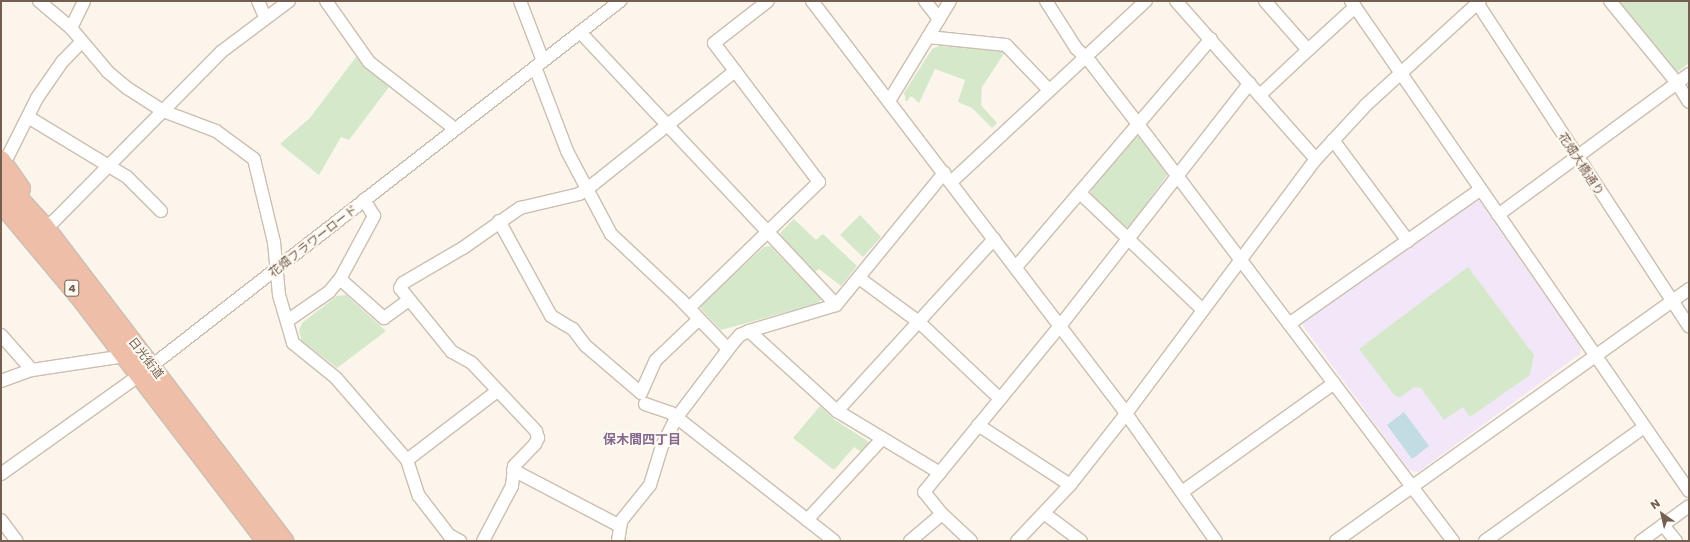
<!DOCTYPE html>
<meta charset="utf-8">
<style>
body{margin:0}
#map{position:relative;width:1690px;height:542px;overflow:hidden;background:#fbf5eb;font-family:Poppins,"Noto Sans JP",sans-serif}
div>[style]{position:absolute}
.education>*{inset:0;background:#f2e7f8}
.green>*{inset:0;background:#d5e8ca}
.water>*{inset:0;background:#c1dde3}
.roads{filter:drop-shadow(1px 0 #ccbeb1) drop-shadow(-1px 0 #ccbeb1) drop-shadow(0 1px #ccbeb1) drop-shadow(0 -1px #ccbeb1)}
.minor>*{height:12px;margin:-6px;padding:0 6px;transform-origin:6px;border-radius:6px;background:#fff}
.highway>*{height:18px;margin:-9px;padding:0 9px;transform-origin:9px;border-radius:9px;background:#efbea8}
span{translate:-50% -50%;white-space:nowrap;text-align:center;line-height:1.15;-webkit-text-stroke:4px #fef9f1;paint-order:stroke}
.shield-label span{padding:1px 3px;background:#fef9f1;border:1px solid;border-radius:3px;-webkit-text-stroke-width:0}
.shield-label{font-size:11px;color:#745e50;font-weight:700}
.street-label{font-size:12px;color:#745e50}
.neighbourhood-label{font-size:13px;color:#84688f;font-weight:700}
.frame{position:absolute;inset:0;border:2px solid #745e50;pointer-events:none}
.north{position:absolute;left:1642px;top:494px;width:40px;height:40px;-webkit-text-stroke:3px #fef9f1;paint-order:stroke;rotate:326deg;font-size:11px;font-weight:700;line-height:16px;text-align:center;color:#745e50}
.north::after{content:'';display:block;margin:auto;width:14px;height:18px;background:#745e50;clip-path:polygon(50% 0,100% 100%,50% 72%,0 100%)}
</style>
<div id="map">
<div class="education">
<div style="clip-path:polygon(1476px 199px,1479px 200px,1581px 347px,1580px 354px,1418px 472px,1409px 470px,1303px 326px,1304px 322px)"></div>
</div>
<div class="green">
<div style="clip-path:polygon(1624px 1px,1689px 1px,1689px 63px,1676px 73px,1620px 3px)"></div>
<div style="clip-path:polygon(939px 46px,1002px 49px,1005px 52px,982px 87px,981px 105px,997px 123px,992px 128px,972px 108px,958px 102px,965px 80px,935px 69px,919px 103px,911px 96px,906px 102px,904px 93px,932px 49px)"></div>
<div style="clip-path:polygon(356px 57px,389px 87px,349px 140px,341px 137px,319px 175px,280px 144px,310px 118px)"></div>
<div style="clip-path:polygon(1136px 136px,1139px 137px,1167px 175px,1130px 227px,1124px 228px,1091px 195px,1091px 187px)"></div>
<div style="clip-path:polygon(860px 215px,881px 237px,863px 257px,840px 235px)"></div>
<div style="clip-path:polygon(794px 219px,816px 240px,823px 234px,857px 266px,841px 286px,819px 269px,815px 272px,780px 236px,781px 232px)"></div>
<div style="clip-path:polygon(770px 246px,821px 299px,819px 303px,721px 330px,701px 309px,701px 304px,764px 247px)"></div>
<div style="clip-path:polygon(1468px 267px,1534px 355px,1530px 375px,1470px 417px,1463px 407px,1444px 420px,1421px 388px,1414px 387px,1401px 397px,1395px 396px,1359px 349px)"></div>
<div style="clip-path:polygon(346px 295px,386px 331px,337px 368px,302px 341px,299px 331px,302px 323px,337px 296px)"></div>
<div style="clip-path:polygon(820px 406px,835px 420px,869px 442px,861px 452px,854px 447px,834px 470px,793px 438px)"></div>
</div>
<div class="water">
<div style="clip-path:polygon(1404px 412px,1429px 446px,1412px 459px,1387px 425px)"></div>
</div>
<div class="roads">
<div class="minor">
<div style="left:39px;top:1px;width:42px;rotate:40.2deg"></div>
<div style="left:71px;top:28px;width:57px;rotate:49.9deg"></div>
<div style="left:108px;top:72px;width:25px;rotate:40deg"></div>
<div style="left:127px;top:88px;width:43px;rotate:32.6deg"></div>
<div style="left:163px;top:111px;width:57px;rotate:20.7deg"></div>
<div style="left:216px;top:131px;width:47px;rotate:36.4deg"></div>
<div style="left:254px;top:159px;width:85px;rotate:76.5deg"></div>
<div style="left:274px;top:242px;width:53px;rotate:84.6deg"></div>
<div style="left:279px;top:295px;width:50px;rotate:73.7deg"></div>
<div style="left:293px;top:343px;width:55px;rotate:39.1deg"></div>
<div style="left:336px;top:378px;width:108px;rotate:49.1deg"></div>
<div style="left:407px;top:460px;width:38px;rotate:72deg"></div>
<div style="left:419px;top:496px;width:49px;rotate:52.4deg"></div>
<div style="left:449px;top:535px;width:13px;rotate:29deg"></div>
<div style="left:258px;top:1px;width:17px;rotate:66deg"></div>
<div style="left:326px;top:1px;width:75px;rotate:54.8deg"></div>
<div style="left:369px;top:62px;width:109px;rotate:37.9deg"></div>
<div style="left:520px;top:1px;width:64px;rotate:69deg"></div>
<div style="left:812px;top:1px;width:508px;rotate:52.68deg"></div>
<div style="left:1120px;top:405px;width:166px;rotate:54.8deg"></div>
<div style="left:925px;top:1px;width:23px;rotate:52deg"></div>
<div style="left:1046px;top:1px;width:56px;rotate:57.4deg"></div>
<div style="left:1076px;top:48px;width:21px;rotate:45deg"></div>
<div style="left:1091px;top:63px;width:77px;rotate:52.4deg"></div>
<div style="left:1138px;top:124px;width:523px;rotate:52.93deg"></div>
<div style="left:1176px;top:1px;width:211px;rotate:48.5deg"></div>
<div style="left:1351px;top:1px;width:595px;rotate:55.4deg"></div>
<div style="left:1476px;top:1px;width:389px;rotate:56.8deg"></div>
<div style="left:1610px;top:1px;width:106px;rotate:50.7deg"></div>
<div style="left:1677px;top:83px;width:22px;rotate:58deg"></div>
<div style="left:71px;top:28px;width:30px;rotate:-64deg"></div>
<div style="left:580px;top:32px;width:374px;rotate:46.8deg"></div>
<div style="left:928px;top:37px;width:78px;rotate:5.9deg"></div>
<div style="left:1006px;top:45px;width:62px;rotate:46.3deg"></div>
<div style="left:1308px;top:50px;width:64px;rotate:-42.5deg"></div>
<div style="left:535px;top:67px;width:90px;rotate:69.1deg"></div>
<div style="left:567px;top:151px;width:94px;rotate:62.1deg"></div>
<div style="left:611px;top:234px;width:98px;rotate:43.3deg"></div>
<div style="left:682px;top:301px;width:66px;rotate:46.2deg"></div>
<div style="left:1260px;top:95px;width:66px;rotate:-43.2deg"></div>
<div style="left:1308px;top:50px;width:65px;rotate:-131.3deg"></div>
<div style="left:889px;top:101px;width:117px;rotate:-58.6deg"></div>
<div style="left:28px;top:117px;width:116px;rotate:31.2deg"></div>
<div style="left:127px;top:177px;width:48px;rotate:45deg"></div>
<div style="left:1333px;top:140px;width:126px;rotate:53.4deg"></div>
<div style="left:2px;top:160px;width:7px;rotate:-34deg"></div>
<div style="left:8px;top:156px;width:65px;rotate:-63.4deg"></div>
<div style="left:37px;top:98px;width:44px;rotate:-55.2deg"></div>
<div style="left:62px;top:62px;width:28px;rotate:-46deg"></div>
<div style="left:951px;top:182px;width:266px;rotate:-42.9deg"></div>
<div style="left:1080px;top:193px;width:170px;rotate:43.6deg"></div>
<div style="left:1498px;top:215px;width:237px;rotate:-36.4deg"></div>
<div style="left:499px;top:221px;width:108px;rotate:61.3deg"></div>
<div style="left:551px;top:316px;width:26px;rotate:31deg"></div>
<div style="left:573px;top:329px;width:21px;rotate:53deg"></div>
<div style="left:586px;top:346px;width:72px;rotate:40.5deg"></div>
<div style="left:641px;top:393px;width:36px;rotate:-66deg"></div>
<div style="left:656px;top:360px;width:59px;rotate:-43.6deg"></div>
<div style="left:45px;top:227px;width:11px;rotate:-34deg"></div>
<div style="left:54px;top:221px;width:238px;rotate:-45.3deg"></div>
<div style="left:221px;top:52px;width:85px;rotate:-36.9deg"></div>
<div style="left:1016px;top:267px;width:300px;rotate:-49.5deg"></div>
<div style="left:859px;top:278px;width:74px;rotate:36.3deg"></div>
<div style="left:919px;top:322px;width:112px;rotate:43.5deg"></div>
<div style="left:340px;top:279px;width:59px;rotate:41.6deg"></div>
<div style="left:384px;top:318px;width:31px;rotate:-36deg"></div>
<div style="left:689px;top:308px;width:181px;rotate:-44.1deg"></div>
<div style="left:819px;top:182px;width:174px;rotate:-127.1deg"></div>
<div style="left:714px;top:43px;width:68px;rotate:-37.9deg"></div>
<div style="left:287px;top:321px;width:51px;rotate:-34.6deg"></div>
<div style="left:329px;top:292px;width:17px;rotate:-50deg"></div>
<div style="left:340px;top:279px;width:72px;rotate:-61.6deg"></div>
<div style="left:374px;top:216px;width:19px;rotate:-122deg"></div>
<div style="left:1289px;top:324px;width:233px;rotate:-35.1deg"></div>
<div style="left:749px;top:331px;width:119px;rotate:42.3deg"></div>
<div style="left:837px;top:411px;width:120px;rotate:31deg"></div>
<div style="left:1px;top:335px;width:47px;rotate:48.5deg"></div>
<div style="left:1px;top:381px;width:33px;rotate:-20deg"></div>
<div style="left:32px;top:370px;width:94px;rotate:-8.6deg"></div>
<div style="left:645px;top:404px;width:28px;rotate:19deg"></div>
<div style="left:671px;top:413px;width:207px;rotate:38.1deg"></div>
<div style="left:837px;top:411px;width:233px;rotate:-47.6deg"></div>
<div style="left:978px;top:425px;width:110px;rotate:33.1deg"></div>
<div style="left:407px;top:460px;width:112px;rotate:-37.4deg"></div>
<div style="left:513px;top:470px;width:121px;rotate:27.6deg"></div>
<div style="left:1px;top:474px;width:171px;rotate:-35.5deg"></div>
<div style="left:140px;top:375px;width:609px;rotate:-37.92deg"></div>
<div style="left:1182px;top:492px;width:187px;rotate:-35.6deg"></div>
<div style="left:1045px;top:514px;width:45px;rotate:36.9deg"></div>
<div style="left:1px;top:520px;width:26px;rotate:53deg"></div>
<div style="left:807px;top:520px;width:110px;rotate:-47.2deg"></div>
<div style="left:1663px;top:525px;width:21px;rotate:51deg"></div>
<div style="left:483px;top:541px;width:62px;rotate:-62.2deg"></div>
<div style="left:512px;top:486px;width:20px;rotate:-84deg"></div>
<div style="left:514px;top:466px;width:30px;rotate:-46deg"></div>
<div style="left:535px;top:444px;width:7px;rotate:-63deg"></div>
<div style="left:538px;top:438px;width:7px;rotate:-106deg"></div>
<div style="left:536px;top:431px;width:93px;rotate:-133.3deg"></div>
<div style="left:472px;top:363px;width:23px;rotate:-151deg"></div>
<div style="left:452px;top:352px;width:82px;rotate:-129.1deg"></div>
<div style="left:400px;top:288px;width:6px;rotate:-59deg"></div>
<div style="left:403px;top:283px;width:69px;rotate:-30.3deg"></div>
<div style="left:463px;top:248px;width:70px;rotate:-35.1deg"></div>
<div style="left:520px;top:208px;width:61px;rotate:-13.3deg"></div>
<div style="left:579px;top:194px;width:8px;rotate:-30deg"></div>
<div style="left:586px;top:190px;width:191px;rotate:-38.6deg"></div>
<div style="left:618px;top:541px;width:20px;rotate:-81deg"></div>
<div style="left:621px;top:521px;width:46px;rotate:-51.1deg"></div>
<div style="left:650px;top:485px;width:41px;rotate:-72.9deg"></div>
<div style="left:662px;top:446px;width:33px;rotate:-63deg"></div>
<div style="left:677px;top:417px;width:93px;rotate:-52.9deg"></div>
<div style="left:733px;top:343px;width:11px;rotate:-49deg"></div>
<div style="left:740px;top:335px;width:10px;rotate:-24deg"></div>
<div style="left:749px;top:331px;width:91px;rotate:-16.6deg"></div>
<div style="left:836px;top:305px;width:171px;rotate:-50.7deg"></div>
<div style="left:910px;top:541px;width:42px;rotate:-40.2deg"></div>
<div style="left:971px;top:541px;width:40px;rotate:-137deg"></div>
<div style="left:942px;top:514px;width:28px;rotate:-129deg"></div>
<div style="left:924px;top:492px;width:215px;rotate:-50.7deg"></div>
<div style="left:1060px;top:326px;width:308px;rotate:-52deg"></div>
<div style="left:1017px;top:541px;width:77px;rotate:-46.6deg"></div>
<div style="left:1070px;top:485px;width:79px;rotate:-51.7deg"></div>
<div style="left:1119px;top:423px;width:329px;rotate:-53.3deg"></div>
<div style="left:1316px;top:159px;width:74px;rotate:-47.2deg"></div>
<div style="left:1366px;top:105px;width:154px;rotate:-42.4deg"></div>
<div style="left:1336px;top:541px;width:434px;rotate:-35.5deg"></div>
<div style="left:1485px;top:541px;width:196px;rotate:-35.6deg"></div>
<div style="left:1641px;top:541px;width:59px;rotate:-36.1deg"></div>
</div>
<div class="highway">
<div style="left:1px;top:160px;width:35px;rotate:55deg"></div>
<div style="left:1px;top:179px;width:65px;rotate:47.5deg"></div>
<div style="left:45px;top:227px;width:395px;rotate:52.7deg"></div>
<div style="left:1px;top:203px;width:120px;rotate:50.1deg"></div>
<div style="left:78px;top:295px;width:310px;rotate:52.6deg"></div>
</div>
</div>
<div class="shield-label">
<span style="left:72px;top:288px">4</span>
</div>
<div class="street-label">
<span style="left:1581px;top:164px;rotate:57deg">花畑大橋通り</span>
<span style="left:313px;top:241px;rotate:-38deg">花畑フラワーロード</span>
<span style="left:146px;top:358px;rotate:52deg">日光街道</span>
</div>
<div class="neighbourhood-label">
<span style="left:642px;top:440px">保木間四丁目</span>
</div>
<div class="frame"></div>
<div class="north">N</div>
</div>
